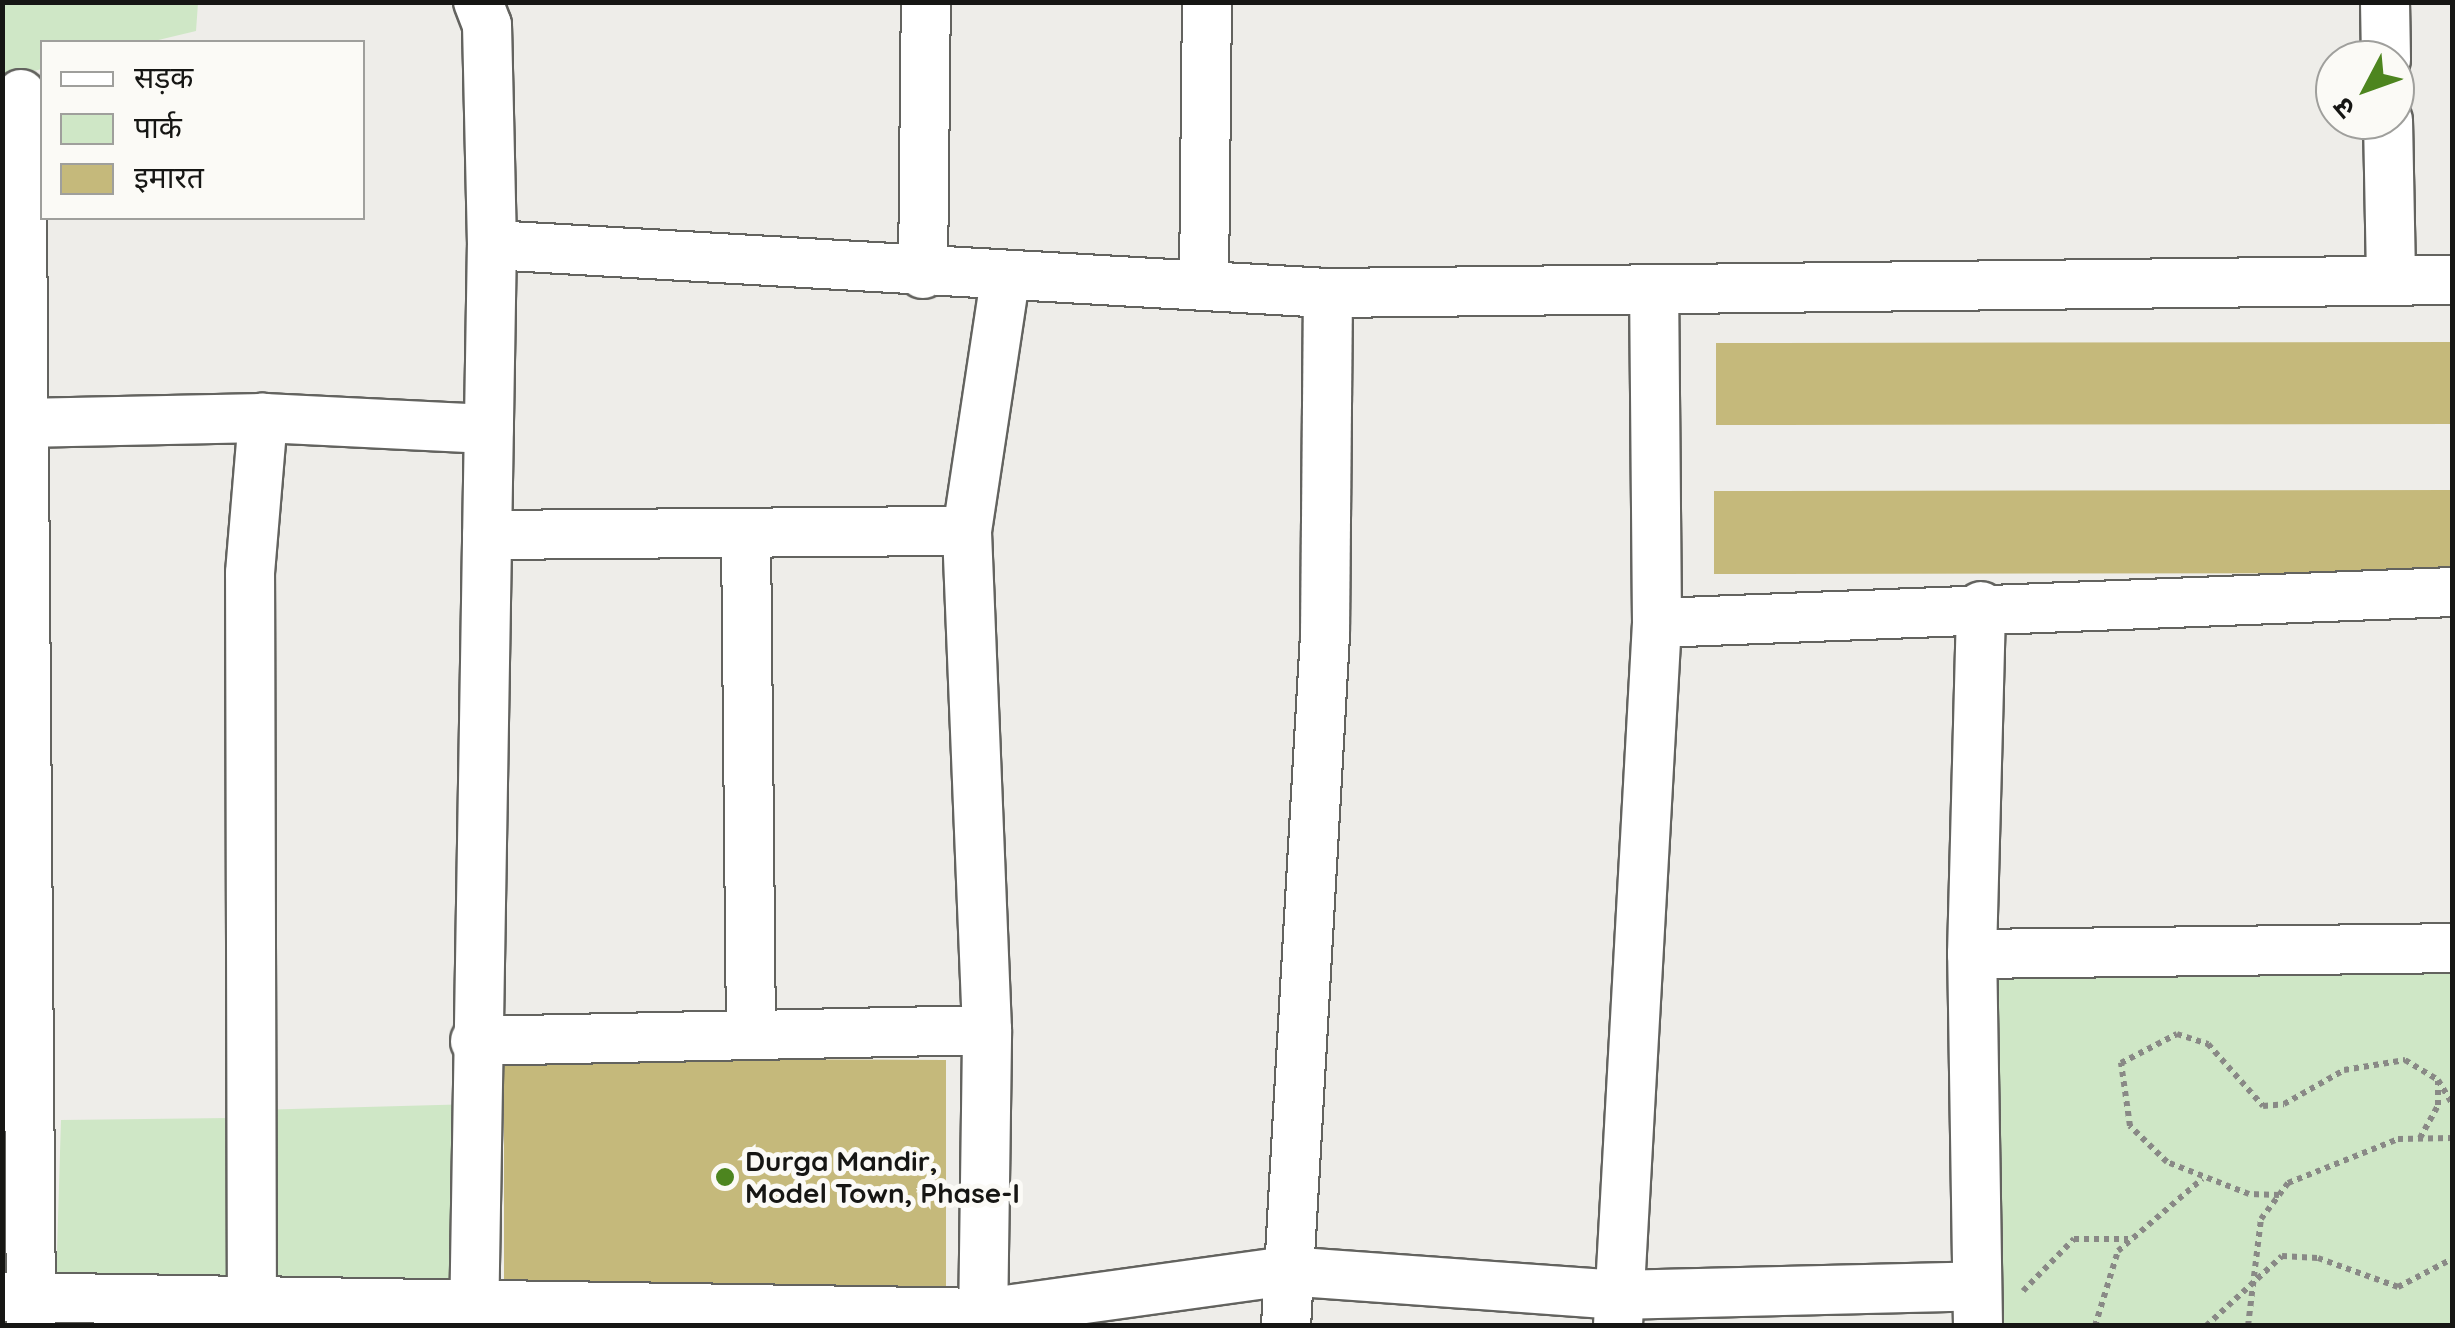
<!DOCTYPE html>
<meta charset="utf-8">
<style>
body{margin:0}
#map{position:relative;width:2455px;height:1328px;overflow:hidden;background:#eeede9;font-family:Quicksand,"Noto Sans Devanagari",sans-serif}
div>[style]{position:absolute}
.green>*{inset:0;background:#cfe7c6}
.building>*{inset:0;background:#c5b97b}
.path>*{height:6px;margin-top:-3px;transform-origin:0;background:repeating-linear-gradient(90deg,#898986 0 5px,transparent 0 10px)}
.roads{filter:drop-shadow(2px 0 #63635f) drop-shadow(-2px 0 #63635f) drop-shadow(0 2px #63635f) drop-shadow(0 -2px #63635f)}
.street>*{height:48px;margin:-24px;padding:0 24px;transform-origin:24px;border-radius:24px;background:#fff}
.dots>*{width:28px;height:28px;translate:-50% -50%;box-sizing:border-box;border:5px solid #fbfaf6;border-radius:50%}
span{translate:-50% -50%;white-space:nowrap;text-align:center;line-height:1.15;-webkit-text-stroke:10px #fbfaf6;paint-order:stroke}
.poi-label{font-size:28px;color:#161614;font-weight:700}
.left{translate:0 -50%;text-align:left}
.frame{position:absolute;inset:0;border:5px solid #161614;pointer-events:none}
.legend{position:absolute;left:40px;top:40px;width:325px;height:180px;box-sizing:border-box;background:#fbfaf6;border:2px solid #9f9f9c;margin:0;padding:12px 18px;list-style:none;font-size:30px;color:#161614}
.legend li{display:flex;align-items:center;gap:20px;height:50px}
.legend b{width:50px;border:2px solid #9f9f9c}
.north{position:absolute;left:2315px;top:40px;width:100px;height:100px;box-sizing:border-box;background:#fbfaf6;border:2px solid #9f9f9c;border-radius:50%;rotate:229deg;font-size:28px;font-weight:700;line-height:40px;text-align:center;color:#161614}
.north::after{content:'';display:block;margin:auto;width:35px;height:45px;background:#4d851f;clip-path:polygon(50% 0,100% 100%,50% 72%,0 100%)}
</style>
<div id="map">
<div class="green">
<div style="clip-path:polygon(3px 3px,198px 3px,196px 31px,150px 42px,42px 42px,42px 69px,3px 78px)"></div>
<div style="clip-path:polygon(2452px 948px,2452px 1325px,1978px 1325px,1972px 954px)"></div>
<div style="clip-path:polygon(475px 1104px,481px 1305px,252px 1302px,255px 1110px)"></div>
<div style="clip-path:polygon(228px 1118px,235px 1287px,56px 1285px,61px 1120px)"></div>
</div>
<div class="building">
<div style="clip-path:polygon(2452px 342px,2452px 424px,1716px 425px,1716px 343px)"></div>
<div style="clip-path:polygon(2452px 490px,2452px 573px,1714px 574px,1714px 491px)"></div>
<div style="clip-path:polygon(504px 1058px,946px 1060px,946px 1296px,504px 1294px)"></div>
</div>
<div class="path">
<div style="left:2420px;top:1138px;width:38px;rotate:-61deg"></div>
<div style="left:2438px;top:1105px;width:24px;rotate:-90deg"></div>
<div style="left:2279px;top:1195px;width:30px;rotate:-178deg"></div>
<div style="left:2249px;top:1194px;width:88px;rotate:-158.7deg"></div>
<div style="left:2167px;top:1162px;width:52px;rotate:-135.8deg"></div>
<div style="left:2130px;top:1126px;width:64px;rotate:-98.1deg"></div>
<div style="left:2121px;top:1063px;width:63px;rotate:-27.4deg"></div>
<div style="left:2177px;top:1034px;width:33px;rotate:18deg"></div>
<div style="left:2208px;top:1044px;width:83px;rotate:48.4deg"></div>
<div style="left:2263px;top:1106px;width:21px;rotate:-5deg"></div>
<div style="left:2284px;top:1104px;width:69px;rotate:-29.5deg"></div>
<div style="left:2344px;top:1070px;width:62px;rotate:-9.3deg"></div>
<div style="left:2405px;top:1060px;width:39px;rotate:31deg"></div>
<div style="left:2438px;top:1080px;width:27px;rotate:59deg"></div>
<div style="left:2023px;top:1291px;width:73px;rotate:-45.6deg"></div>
<div style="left:2074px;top:1239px;width:54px"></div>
<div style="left:2095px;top:1326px;width:78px;rotate:-73deg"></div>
<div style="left:2118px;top:1251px;width:111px;rotate:-40.6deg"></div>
<div style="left:2206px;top:1326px;width:103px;rotate:-42.6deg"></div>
<div style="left:2282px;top:1256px;width:36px;rotate:3deg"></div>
<div style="left:2318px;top:1258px;width:85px;rotate:19.9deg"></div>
<div style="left:2398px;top:1287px;width:61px;rotate:-27.4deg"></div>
<div style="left:2248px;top:1326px;width:108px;rotate:-83.1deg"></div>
<div style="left:2261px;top:1219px;width:45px;rotate:-53.1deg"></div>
<div style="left:2288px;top:1183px;width:118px;rotate:-21.8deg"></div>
<div style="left:2398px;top:1139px;width:54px;rotate:-1.1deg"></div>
</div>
<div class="roads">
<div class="street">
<div style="left:2385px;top:2px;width:58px;rotate:89deg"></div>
<div style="left:21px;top:94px;width:1232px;rotate:89.53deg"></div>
<div style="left:2388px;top:120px;width:161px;rotate:88.9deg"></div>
<div style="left:492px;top:245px;width:837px;rotate:3.29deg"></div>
<div style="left:1328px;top:293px;width:1124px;rotate:-0.66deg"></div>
<div style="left:923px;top:274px;width:272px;rotate:-89.4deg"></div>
<div style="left:1204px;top:284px;width:282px;rotate:-89.4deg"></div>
<div style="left:23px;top:423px;width:240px;rotate:-1.2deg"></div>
<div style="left:746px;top:533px;width:502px;rotate:89.43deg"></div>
<div style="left:487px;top:535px;width:480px;rotate:-0.5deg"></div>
<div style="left:1657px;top:623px;width:796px;rotate:-2.23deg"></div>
<div style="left:1972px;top:954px;width:480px;rotate:-0.7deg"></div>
<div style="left:475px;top:1041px;width:512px;rotate:-1.23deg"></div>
<div style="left:2px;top:1297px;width:982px;rotate:0.93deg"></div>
<div style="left:984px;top:1313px;width:304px;rotate:-7.9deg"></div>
<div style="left:1285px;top:1271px;width:335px;rotate:4.1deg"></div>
<div style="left:1619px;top:1295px;width:358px;rotate:-1.4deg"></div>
<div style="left:1618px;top:1325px;width:703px;rotate:-86.82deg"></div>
<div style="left:1657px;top:623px;width:328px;rotate:-90.5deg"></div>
<div style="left:252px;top:1326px;width:753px;rotate:-90.15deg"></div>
<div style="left:250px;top:573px;width:156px;rotate:-85.2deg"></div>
<div style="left:263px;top:418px;width:226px;rotate:2.8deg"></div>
<div style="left:474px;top:1326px;width:1081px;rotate:-89.05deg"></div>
<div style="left:492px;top:245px;width:220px;rotate:-91.3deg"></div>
<div style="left:487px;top:25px;width:25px;rotate:-111deg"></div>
<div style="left:983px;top:1326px;width:296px;rotate:-89.2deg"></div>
<div style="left:987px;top:1030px;width:499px;rotate:-92.3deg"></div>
<div style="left:967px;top:531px;width:255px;rotate:-81.4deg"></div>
<div style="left:1286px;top:1326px;width:692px;rotate:-86.77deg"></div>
<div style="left:1325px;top:635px;width:342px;rotate:-89.5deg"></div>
<div style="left:1978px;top:1326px;width:372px;rotate:-90.9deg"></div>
<div style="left:1972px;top:954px;width:348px;rotate:-88.5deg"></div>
</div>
</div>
<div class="dots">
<div style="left:725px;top:1177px;background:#4d851f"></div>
</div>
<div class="poi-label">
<span class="left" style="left:745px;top:1177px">Durga Mandir,<br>Model Town, Phase-I</span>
</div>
<div class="frame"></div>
<ul class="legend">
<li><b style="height:12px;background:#fff"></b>सड़क</li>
<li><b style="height:28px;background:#cfe7c6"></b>पार्क</li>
<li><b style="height:28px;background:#c5b97b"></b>इमारत</li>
</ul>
<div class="north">उ</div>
</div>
